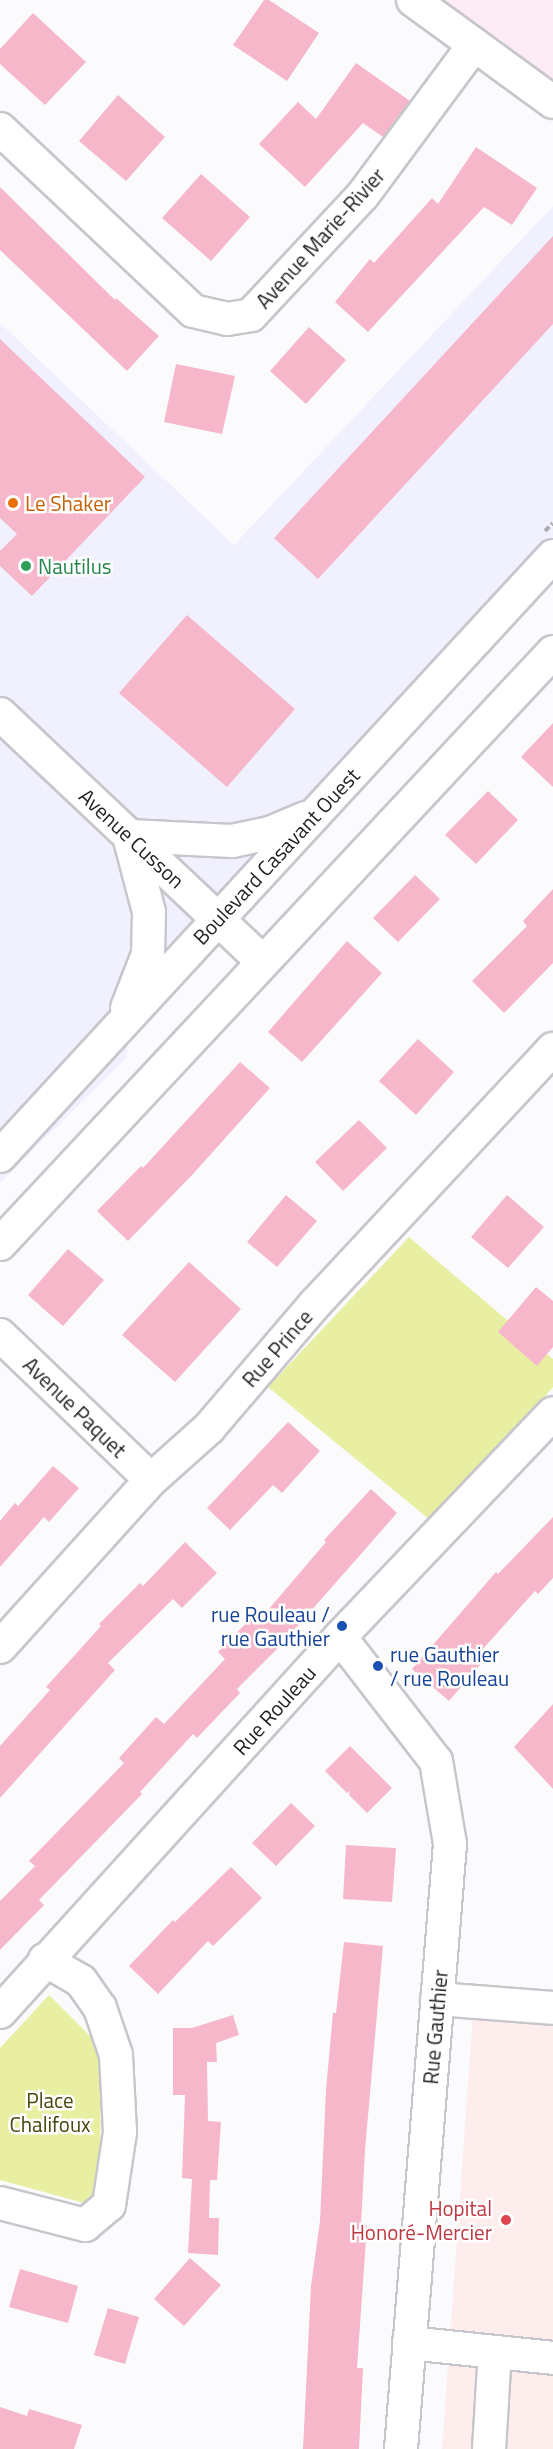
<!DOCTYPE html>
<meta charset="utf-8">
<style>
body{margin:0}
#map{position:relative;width:553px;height:2449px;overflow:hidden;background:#fbfbfe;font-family:"Titillium Web",sans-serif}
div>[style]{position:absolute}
.built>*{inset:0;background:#f1f0fe}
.education>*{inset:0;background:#fdebf6}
.medical>*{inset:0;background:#fdedec}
.green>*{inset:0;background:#e8eea2}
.building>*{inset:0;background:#f6b7ca}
.path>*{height:4px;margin-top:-2px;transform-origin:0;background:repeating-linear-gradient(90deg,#adadb0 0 6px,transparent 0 9px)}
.roads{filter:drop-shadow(2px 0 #c7c6cc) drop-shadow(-2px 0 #c7c6cc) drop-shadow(0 2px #c7c6cc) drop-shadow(0 -2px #c7c6cc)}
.minor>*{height:32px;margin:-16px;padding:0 16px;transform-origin:16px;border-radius:16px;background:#fff}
.dots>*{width:16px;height:16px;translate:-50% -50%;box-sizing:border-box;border:3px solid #fff;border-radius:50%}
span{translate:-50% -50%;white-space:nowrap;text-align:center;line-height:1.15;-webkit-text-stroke:5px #fff;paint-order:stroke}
.street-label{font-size:21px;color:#1f1f21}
.food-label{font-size:21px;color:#c56008}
.left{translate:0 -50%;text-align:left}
.leisure-label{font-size:21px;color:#27864d}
.transit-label{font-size:21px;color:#164399}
.right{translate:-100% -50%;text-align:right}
.park-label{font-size:21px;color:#46480f}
.health-label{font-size:21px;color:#be3a42}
</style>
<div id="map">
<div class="built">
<div style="clip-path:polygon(553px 206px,553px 540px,130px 992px,128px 1002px,127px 1057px,0 1183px,0 323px,234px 545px)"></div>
</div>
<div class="education">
<div style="clip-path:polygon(428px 0,553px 0,553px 91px)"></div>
</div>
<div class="medical">
<div style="clip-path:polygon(475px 1985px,553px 1991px,553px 2449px,442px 2449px)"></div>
</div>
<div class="green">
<div style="clip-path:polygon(409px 1237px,553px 1359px,553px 1387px,435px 1524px,268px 1387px)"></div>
<div style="clip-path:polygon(49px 1995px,101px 2047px,100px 2176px,91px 2205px,0 2180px,0 2048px)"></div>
</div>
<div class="building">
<div style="clip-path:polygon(264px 0,269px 0,319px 33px,287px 81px,233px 45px)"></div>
<div style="clip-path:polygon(33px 13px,86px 62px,45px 105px,0 64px,0 49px)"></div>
<div style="clip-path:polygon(356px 63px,410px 101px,383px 137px,363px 123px,305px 187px,259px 144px,298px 102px,316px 119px)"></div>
<div style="clip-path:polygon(118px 95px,165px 137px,126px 181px,79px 141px)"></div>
<div style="clip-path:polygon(476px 147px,537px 188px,512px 225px,484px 207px,368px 332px,335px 302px,370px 259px,374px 263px,432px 198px,438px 204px)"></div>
<div style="clip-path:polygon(201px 174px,250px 217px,211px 261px,162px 218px)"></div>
<div style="clip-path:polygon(0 187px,115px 300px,116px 298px,159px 336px,127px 371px,0 250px)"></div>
<div style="clip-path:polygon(553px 236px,553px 324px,318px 579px,274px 538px)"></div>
<div style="clip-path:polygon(309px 327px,346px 360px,306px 404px,270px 371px)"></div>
<div style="clip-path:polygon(0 339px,145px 477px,32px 596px,0 566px,0 551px,17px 534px,0 518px)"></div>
<div style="clip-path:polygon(176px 364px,235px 376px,222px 434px,164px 422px)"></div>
<div style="clip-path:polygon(187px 615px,295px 709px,227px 787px,119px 693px)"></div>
<div style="clip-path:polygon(553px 723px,553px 787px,521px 757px)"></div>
<div style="clip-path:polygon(488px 791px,518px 820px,476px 864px,445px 835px)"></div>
<div style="clip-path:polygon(415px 875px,440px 899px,398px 942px,373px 918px)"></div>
<div style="clip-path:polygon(553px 889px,553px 963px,504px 1013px,472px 981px,527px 926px,523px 921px)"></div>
<div style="clip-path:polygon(347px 941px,382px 973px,302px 1062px,268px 1032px)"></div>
<div style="clip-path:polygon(418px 1039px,454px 1072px,416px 1115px,379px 1081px)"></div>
<div style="clip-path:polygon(240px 1062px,270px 1088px,193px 1174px,128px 1241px,97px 1211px,141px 1166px,143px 1168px)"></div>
<div style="clip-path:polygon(359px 1120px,387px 1148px,343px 1191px,315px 1162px)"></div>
<div style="clip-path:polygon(286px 1195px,317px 1221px,277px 1267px,247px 1242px)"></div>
<div style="clip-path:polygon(507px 1195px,544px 1227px,508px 1268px,471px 1237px)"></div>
<div style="clip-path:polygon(68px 1249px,104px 1280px,63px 1326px,28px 1295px)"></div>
<div style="clip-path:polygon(189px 1262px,241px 1309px,175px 1382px,122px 1335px)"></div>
<div style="clip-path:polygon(536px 1287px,553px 1301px,553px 1347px,537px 1366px,498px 1332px)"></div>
<div style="clip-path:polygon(288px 1422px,320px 1451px,282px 1493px,273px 1485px,230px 1530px,207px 1508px)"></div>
<div style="clip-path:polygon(53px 1466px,79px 1488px,49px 1522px,44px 1517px,0 1567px,0 1521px,15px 1503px,18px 1506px)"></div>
<div style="clip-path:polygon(371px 1489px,397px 1513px,281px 1645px,237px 1689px,240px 1693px,197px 1738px,193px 1734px,140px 1792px,142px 1794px,39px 1900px,44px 1905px,0 1950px,0 1901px,35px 1866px,29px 1861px,124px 1763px,119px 1758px,156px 1717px,164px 1724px,225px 1659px,218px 1652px,258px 1611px,263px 1616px,326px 1542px,324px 1540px)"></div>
<div style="clip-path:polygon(553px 1517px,553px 1578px,538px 1594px,535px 1591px,474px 1659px,480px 1665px,449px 1701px,412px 1669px,496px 1572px,498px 1574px)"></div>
<div style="clip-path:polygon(185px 1542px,217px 1573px,182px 1608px,173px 1599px,108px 1663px,115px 1670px,0 1798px,0 1746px,50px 1690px,46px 1687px,101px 1626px,99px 1624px,140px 1583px,143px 1586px)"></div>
<div style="clip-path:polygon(553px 1704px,553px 1789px,514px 1747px)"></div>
<div style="clip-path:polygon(350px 1746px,392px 1788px,367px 1813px,349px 1795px,350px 1791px,347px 1793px,325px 1771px)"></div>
<div style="clip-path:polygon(291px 1803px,315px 1826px,276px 1866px,252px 1843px)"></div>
<div style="clip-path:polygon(346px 1845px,396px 1848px,392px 1902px,343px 1899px)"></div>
<div style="clip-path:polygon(231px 1867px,262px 1898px,213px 1946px,208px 1941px,158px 1994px,129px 1966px,173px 1920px,175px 1922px)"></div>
<div style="clip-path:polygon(344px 1942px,383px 1946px,365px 2150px,361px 2225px,367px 2225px,357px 2368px,363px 2368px,359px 2449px,303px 2449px,311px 2286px,320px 2221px,326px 2090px,333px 2013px,336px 2013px)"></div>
<div style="clip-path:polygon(233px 2015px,239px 2035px,216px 2043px,217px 2062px,207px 2062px,208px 2121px,221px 2122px,217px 2180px,210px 2180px,209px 2218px,219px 2218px,218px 2255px,188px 2253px,192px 2179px,182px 2178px,185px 2095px,173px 2095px,173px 2028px,192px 2028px)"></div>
<div style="clip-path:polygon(190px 2258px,221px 2285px,184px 2326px,154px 2299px)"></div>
<div style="clip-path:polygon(20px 2269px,78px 2286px,68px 2323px,9px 2307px)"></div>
<div style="clip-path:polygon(108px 2308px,139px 2317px,125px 2364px,94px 2355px)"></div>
<div style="clip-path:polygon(0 2407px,27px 2416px,29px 2409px,82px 2425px,74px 2449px,0 2449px)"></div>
</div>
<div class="path">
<div style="left:545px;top:531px;width:11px;rotate:-45deg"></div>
</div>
<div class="roads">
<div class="minor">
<div style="left:413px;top:0;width:173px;rotate:36.1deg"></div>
<div style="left:0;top:129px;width:265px;rotate:43.3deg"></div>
<div style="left:193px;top:311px;width:35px;rotate:13deg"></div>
<div style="left:227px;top:319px;width:24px;rotate:-9deg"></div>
<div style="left:251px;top:315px;width:164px;rotate:-47deg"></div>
<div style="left:363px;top:195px;width:187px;rotate:-53.5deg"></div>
<div style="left:0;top:714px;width:361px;rotate:43.3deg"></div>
<div style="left:129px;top:836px;width:103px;rotate:2.8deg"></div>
<div style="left:232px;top:841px;width:39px;rotate:-12deg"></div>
<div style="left:270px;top:833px;width:38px;rotate:-23deg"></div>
<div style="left:127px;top:1008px;width:58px;rotate:-68.7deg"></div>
<div style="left:148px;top:954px;width:42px;rotate:-88.6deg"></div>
<div style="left:149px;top:912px;width:79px;rotate:-104.7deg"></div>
<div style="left:0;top:1156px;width:816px;rotate:-47.33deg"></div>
<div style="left:0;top:1244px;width:810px;rotate:-46.95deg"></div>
<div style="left:0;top:1335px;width:209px;rotate:43.8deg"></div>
<div style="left:340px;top:1637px;width:157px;rotate:52.3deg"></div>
<div style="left:436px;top:1761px;width:84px;rotate:80.4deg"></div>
<div style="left:450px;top:1844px;width:607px;rotate:94.63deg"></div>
<div style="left:0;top:1647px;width:225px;rotate:-47.9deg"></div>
<div style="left:151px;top:1480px;width:78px;rotate:-41.9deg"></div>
<div style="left:209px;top:1428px;width:163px;rotate:-49.5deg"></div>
<div style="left:315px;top:1304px;width:349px;rotate:-47deg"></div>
<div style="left:437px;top:1999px;width:116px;rotate:4.4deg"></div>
<div style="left:0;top:2012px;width:506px;rotate:-47.8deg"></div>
<div style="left:340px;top:1637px;width:309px;rotate:-46.4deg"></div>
<div style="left:0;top:2203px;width:88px;rotate:14.5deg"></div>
<div style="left:85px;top:2225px;width:31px;rotate:-40deg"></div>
<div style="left:109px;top:2205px;width:74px;rotate:-81.4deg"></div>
<div style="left:120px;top:2132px;width:77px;rotate:-93deg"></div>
<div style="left:116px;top:2055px;width:50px;rotate:-108.8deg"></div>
<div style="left:100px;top:2008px;width:33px;rotate:-125deg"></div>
<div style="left:81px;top:1981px;width:42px;rotate:-149.7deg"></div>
<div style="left:409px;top:2343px;width:145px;rotate:5.9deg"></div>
<div style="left:489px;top:2449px;width:97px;rotate:-86.5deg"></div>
</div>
</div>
<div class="dots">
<div style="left:13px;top:503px;background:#e8710a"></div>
<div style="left:26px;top:566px;background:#2e9e5b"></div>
<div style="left:342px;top:1626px;background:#1a4fb4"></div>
<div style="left:378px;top:1666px;background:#1a4fb4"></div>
<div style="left:506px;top:2220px;background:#e0444e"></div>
</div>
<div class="street-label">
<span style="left:320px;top:238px;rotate:-48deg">Avenue Marie-Rivier</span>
<span style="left:132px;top:838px;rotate:43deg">Avenue Cusson</span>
<span style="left:276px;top:856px;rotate:-47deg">Boulevard Casavant Ouest</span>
<span style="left:277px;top:1348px;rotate:-49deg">Rue Prince</span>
<span style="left:75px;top:1407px;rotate:44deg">Avenue Paquet</span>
<span style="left:274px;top:1710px;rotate:-48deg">Rue Rouleau</span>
<span style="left:435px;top:2027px;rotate:-85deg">Rue Gauthier</span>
</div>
<div class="food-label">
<span class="left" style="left:25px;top:503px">Le Shaker</span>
</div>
<div class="leisure-label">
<span class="left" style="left:38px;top:566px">Nautilus</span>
</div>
<div class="transit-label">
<span class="right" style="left:330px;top:1626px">rue Rouleau /<br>rue Gauthier</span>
<span class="left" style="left:390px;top:1666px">rue Gauthier<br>/ rue Rouleau</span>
</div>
<div class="park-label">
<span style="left:50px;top:2112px">Place<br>Chalifoux</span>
</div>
<div class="health-label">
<span class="right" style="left:492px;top:2220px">Hopital<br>Honoré-Mercier</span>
</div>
</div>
